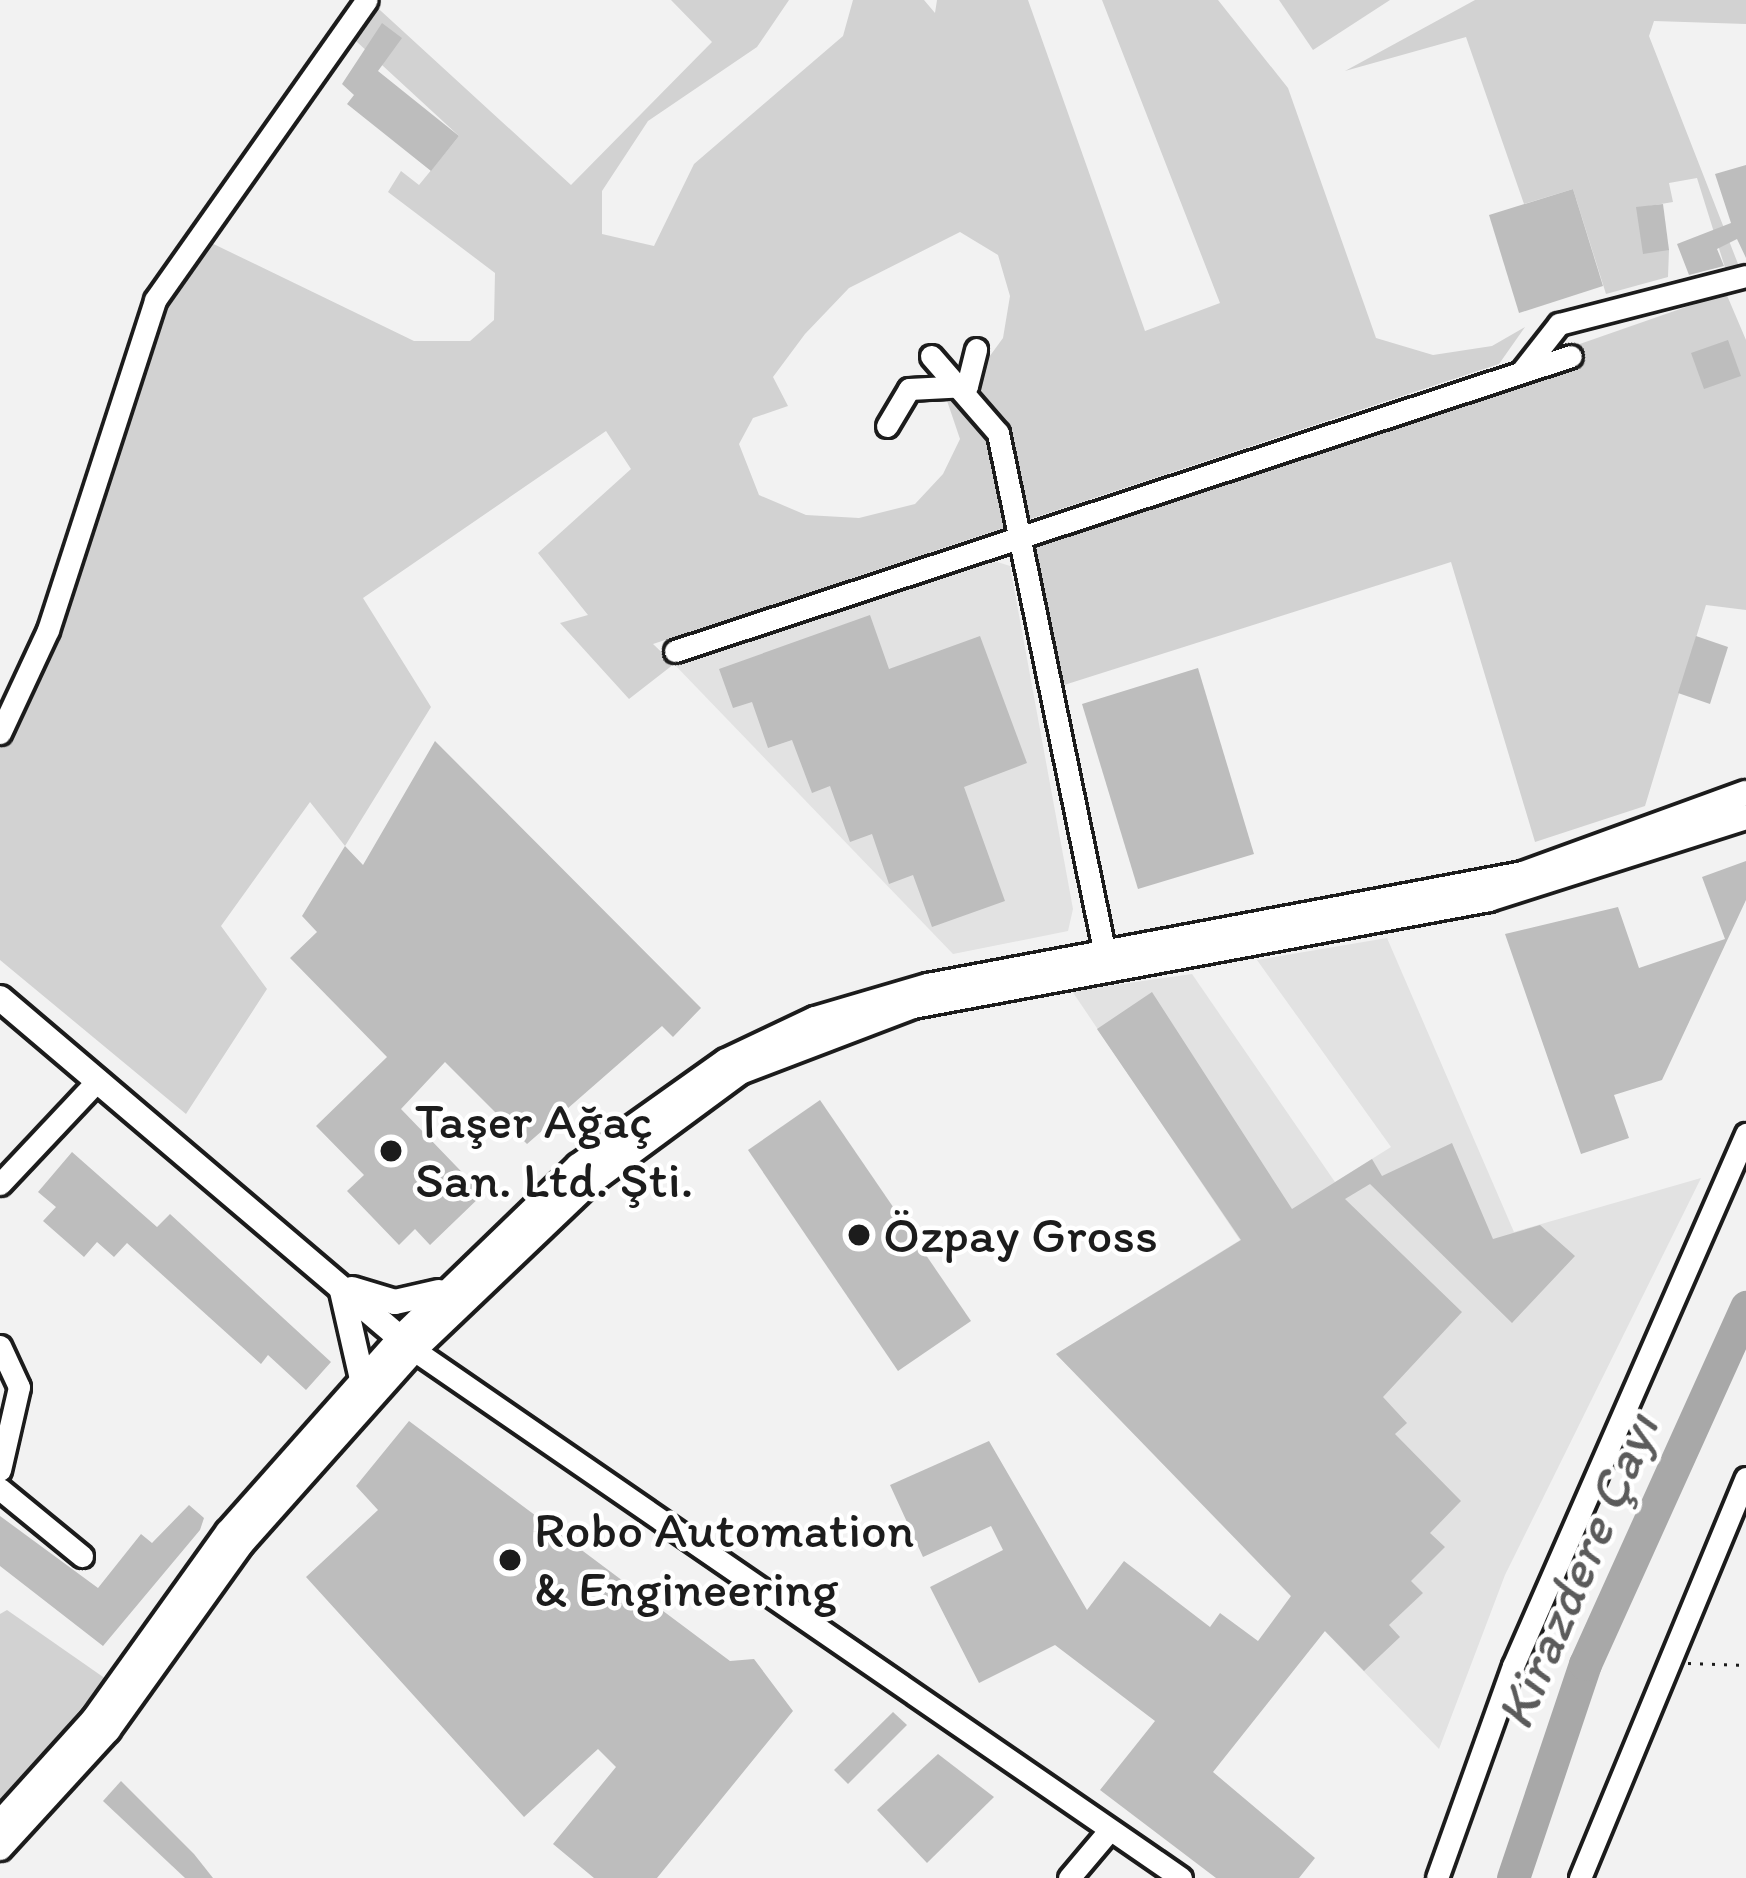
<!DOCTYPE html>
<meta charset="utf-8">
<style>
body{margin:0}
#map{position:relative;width:1746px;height:1878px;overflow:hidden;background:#f2f2f2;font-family:Itim,sans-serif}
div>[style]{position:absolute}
.built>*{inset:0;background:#e2e2e2}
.green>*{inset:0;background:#d2d2d2}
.river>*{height:33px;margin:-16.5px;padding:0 16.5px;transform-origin:16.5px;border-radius:16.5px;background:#a8a8a8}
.building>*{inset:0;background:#bdbdbd}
.path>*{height:3px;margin-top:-1.5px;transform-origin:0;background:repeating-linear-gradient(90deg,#1c1c1c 0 3px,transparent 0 12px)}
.roads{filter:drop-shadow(3px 0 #1c1c1c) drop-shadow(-3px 0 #1c1c1c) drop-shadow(0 3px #1c1c1c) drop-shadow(0 -3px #1c1c1c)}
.minor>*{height:21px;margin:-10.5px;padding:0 10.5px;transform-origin:10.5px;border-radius:10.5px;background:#fff}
.major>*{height:24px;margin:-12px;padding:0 12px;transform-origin:12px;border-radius:12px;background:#fff}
.dots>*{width:33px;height:33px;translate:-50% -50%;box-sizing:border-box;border:6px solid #fff;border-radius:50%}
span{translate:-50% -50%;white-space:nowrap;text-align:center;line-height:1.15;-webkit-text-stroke:9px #fff;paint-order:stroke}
.poi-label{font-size:51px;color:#1c1c1c}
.left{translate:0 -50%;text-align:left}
.water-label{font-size:54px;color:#5b5b5b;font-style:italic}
</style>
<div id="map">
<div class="built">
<div style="clip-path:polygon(991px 560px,1010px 566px,1073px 909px,1068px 931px,953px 954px,674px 664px)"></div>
<div style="clip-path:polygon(1387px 938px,1514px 1232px,1701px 1178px,1505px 1575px,1439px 1749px,1056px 1354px,1240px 1240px,1072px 991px,1192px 974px,1335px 1182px,1391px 1147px,1257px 960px)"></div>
</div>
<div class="green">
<div style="clip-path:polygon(evenodd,369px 0,571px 185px,712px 42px,671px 0,789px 0,757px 47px,648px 121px,602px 191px,602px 234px,654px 246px,694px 164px,843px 36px,853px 0,924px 0,935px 13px,937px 0,1028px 0,1145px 331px,1220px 303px,1102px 0,1218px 0,1288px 88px,1376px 338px,1433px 355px,1492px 346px,1525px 327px,1499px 364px,653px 644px,674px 664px,629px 699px,560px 623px,588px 615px,538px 553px,631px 469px,606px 431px,363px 598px,431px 707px,345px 846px,310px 802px,221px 926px,267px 989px,186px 1114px,0 960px,0 733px,155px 300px,197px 236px,414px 341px,470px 341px,494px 320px,495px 273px,388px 192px,401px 171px,419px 185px,459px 136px,344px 30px,369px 0,960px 232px,998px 255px,1010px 296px,1003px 338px,968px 386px,942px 386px,960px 439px,943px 474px,915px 504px,859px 518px,806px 515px,759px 495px,739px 444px,753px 418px,788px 406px,773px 377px,805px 334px,849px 288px,960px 232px)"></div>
<div style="clip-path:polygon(1279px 0,1390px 0,1313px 50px)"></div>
<div style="clip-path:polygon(1475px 0,1746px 0,1746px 24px,1654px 21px,1649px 36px,1740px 269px,1727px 274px,1697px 178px,1669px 183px,1673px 202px,1637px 208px,1669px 250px,1668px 277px,1606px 294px,1573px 189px,1524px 204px,1466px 37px,1345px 71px)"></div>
<div style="clip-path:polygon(1726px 293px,1746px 340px,1746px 610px,1706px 605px,1645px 806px,1535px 842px,1451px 562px,1061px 686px,1031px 555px,1038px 540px,1564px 373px,1581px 362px,1574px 346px)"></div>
<div style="clip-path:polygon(7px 1610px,106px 1679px,0 1804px,0 1614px)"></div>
</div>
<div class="river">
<div style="left:1513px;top:1878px;width:226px;rotate:-71.4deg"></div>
<div style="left:1585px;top:1664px;width:392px;rotate:-65.7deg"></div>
</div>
<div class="building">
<div style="clip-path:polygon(382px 23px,402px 38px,378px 71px,459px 136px,431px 171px,347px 104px,354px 95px,342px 84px)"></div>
<div style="clip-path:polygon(1746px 165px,1746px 258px,1737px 239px,1717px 249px,1724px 266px,1689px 275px,1677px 244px,1731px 223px,1715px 174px)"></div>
<div style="clip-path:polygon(1573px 189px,1603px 286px,1519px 313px,1489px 215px)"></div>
<div style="clip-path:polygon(1663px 204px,1669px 250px,1643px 254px,1636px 207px)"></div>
<div style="clip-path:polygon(1728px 340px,1741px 376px,1704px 389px,1691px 353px)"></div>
<div style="clip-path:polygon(870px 615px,889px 669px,980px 636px,1027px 763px,964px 787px,1005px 901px,932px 927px,913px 875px,889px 884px,872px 834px,850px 842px,830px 786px,812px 793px,792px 740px,768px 748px,752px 702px,733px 708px,719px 669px)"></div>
<div style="clip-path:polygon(1696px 636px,1728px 647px,1710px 704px,1678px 693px)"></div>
<div style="clip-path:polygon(1198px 668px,1254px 854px,1138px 889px,1082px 704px)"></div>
<div style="clip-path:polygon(435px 741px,701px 1008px,673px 1037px,662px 1026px,527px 1144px,445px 1062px,401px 1109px,483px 1194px,430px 1245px,415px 1229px,399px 1245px,347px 1191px,364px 1175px,316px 1126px,387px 1057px,290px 958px,317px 932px,302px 916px,345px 846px,363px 865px)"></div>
<div style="clip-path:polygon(1746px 861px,1746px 900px,1662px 1080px,1614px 1095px,1629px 1138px,1581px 1154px,1505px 934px,1618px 907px,1639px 968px,1725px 939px,1702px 877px)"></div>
<div style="clip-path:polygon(1152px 992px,1292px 1209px,1372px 1159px,1382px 1176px,1452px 1143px,1493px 1239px,1540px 1225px,1575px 1256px,1512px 1323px,1370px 1184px,1345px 1199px,1462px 1312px,1383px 1397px,1407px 1423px,1395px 1434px,1461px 1501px,1430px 1533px,1445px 1547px,1411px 1581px,1423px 1593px,1389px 1625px,1400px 1637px,1364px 1671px,1325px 1631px,1213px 1772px,1315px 1858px,1299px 1878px,1216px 1878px,1100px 1790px,1155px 1721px,1055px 1645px,979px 1683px,930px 1587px,1003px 1550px,991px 1526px,923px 1557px,890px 1485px,989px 1441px,1087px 1610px,1124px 1561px,1210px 1627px,1220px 1613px,1258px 1641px,1291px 1596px,1056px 1354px,1241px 1240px,1097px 1029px)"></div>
<div style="clip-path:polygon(820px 1100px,971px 1321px,898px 1371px,748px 1150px)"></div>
<div style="clip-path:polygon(72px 1152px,157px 1227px,170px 1214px,331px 1362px,306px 1390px,268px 1355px,261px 1364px,127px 1243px,114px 1257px,97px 1242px,84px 1257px,43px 1221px,56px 1207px,38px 1192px)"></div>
<div style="clip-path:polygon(409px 1421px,730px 1661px,754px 1659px,793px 1711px,657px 1878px,594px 1878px,553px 1844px,616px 1767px,598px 1749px,524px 1817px,306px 1577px,378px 1510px,356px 1486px)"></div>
<div style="clip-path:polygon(189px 1505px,204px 1518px,200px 1530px,103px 1646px,0 1566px,0 1516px,98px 1588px,141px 1534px,152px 1543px)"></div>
<div style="clip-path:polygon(893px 1712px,907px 1725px,848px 1784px,834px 1770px)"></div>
<div style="clip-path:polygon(938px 1754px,994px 1797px,927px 1863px,877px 1810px)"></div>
<div style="clip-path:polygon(121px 1781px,194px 1854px,213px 1878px,185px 1878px,103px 1801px)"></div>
</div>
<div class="path">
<div style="left:1688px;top:1663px;width:58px;rotate:2deg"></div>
</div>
<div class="roads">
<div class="minor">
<div style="left:931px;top:356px;width:102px;rotate:49deg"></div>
<div style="left:998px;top:433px;width:547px;rotate:78.4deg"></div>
<div style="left:1522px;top:371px;width:60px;rotate:-51.8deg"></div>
<div style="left:1559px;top:324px;width:193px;rotate:-14.4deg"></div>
<div style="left:887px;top:426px;width:43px;rotate:-59.3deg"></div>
<div style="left:909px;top:389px;width:58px;rotate:-3deg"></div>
<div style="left:967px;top:386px;width:38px;rotate:-76deg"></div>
<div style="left:675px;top:651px;width:943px;rotate:-18.22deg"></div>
<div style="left:0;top:733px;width:114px;rotate:-65deg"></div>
<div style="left:48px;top:630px;width:347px;rotate:-72deg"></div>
<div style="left:155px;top:300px;width:367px;rotate:-54.8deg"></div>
<div style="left:0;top:1184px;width:143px;rotate:-46.7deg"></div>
<div style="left:0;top:1346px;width:45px;rotate:65.1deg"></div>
<div style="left:19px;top:1387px;width:85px;rotate:102.9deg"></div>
<div style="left:414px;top:1350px;width:931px;rotate:34.54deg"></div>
<div style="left:0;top:1489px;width:106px;rotate:39.3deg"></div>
<div style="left:1069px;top:1878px;width:59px;rotate:-49.8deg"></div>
<div style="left:1437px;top:1878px;width:225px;rotate:-70.3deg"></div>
<div style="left:1513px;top:1666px;width:581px;rotate:-66.35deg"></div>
<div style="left:1580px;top:1878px;width:433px;rotate:-67.5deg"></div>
</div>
<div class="major">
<div style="left:0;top:998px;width:541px;rotate:40.35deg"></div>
<div style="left:352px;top:1289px;width:45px;rotate:16.8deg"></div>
<div style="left:395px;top:1302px;width:45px;rotate:-12.8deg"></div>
<div style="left:342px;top:1291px;width:90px;rotate:77.2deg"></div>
<div style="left:0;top:1823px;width:140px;rotate:-47.9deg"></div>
<div style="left:94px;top:1719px;width:230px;rotate:-54.4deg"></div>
<div style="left:228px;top:1532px;width:259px;rotate:-48.4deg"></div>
<div style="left:400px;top:1338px;width:248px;rotate:-44deg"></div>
<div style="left:578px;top:1166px;width:181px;rotate:-35.4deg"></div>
<div style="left:726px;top:1061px;width:98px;rotate:-25.3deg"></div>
<div style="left:815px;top:1019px;width:118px;rotate:-16.3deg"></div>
<div style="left:928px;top:986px;width:605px;rotate:-10.66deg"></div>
<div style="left:1523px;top:874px;width:237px;rotate:-20deg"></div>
<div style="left:0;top:1848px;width:160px;rotate:-47.5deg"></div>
<div style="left:108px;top:1730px;width:230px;rotate:-54.4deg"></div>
<div style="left:242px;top:1543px;width:259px;rotate:-48.3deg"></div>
<div style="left:414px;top:1350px;width:239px;rotate:-43.6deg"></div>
<div style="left:587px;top:1185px;width:190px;rotate:-36.4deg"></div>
<div style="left:740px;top:1072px;width:185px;rotate:-20.9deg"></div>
<div style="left:913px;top:1006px;width:586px;rotate:-10.52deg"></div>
<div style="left:1489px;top:899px;width:270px;rotate:-17.7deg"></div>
</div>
</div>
<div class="dots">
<div style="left:391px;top:1151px;background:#1c1c1c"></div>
<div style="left:859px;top:1235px;background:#1c1c1c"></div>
<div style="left:510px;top:1560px;background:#1c1c1c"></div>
</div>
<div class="poi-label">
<span class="left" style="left:415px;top:1151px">Taşer Ağaç<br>San. Ltd. Şti.</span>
<span class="left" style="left:883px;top:1235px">Özpay Gross</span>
<span class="left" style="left:534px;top:1560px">Robo Automation<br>&amp; Engineering</span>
</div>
<div class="water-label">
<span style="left:1577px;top:1571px;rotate:-67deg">Kirazdere Çayı</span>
</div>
</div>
